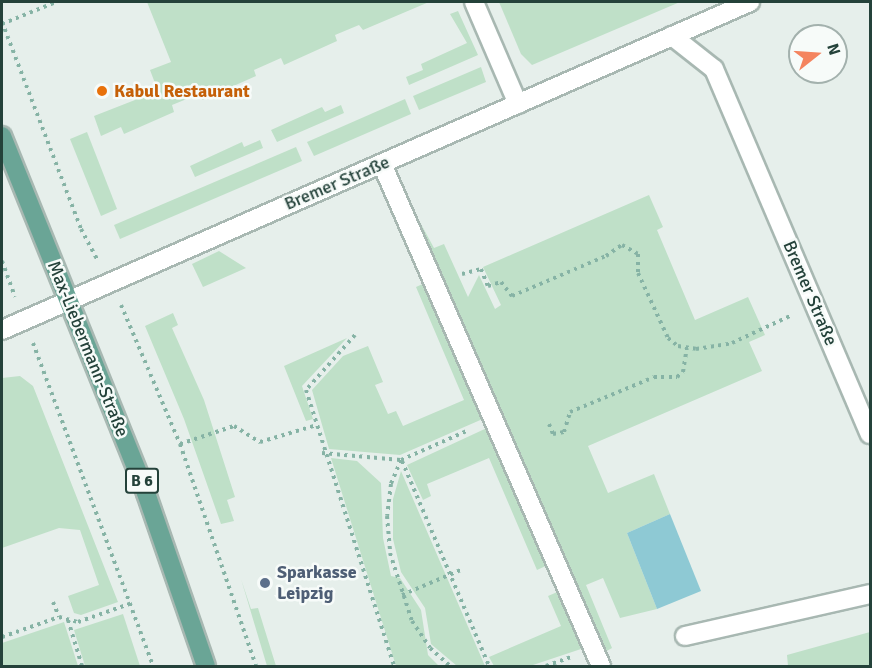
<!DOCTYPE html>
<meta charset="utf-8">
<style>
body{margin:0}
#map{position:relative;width:872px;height:668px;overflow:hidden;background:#e6efeb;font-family:Signika,sans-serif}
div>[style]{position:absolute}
.green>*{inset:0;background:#bfe0c8}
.water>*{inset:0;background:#8ec9d4}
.path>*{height:4px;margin-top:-2px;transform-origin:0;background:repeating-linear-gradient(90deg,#86b3a5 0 3px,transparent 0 7.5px)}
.roads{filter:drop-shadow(2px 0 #a8b8b2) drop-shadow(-2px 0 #a8b8b2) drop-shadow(0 2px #a8b8b2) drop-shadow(0 -2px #a8b8b2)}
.minor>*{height:18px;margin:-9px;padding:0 9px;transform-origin:9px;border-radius:9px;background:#fff}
.major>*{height:18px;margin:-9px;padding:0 9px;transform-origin:9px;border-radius:9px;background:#6aa596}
.dots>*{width:16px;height:16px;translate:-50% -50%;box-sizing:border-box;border:3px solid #f7fbf9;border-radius:50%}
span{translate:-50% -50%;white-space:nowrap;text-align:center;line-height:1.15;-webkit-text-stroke:5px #f7fbf9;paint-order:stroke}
.shield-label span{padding:2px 4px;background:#f7fbf9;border:2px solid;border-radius:4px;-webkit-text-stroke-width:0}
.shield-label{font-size:16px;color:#24423a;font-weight:700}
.food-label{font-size:18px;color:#c56008;font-weight:700}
.left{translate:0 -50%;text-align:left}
.street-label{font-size:18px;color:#24423a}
.service-label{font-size:18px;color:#4e5e75;font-weight:700}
.frame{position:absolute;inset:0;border:3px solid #24423a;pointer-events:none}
.north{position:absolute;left:788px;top:24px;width:60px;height:60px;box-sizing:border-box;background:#f7fbf9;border:2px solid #a3b1ad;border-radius:50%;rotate:73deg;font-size:16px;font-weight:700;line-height:24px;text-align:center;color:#24423a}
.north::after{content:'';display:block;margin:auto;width:21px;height:27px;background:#f4845f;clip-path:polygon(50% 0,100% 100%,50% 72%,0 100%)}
</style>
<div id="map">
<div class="green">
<div style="clip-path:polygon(147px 2px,429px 2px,363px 30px,359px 25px,335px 35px,337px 41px,284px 65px,281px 58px,254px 70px,256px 76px,202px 100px,199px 94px,172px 105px,174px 112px,124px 134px,121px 127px,101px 136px,94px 116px,158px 91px,150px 70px,171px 62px)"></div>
<div style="clip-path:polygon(499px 2px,680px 2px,532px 65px,521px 54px)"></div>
<div style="clip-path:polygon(458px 11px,478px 55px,409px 85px,406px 77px,423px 70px,421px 64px,467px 43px,450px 14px)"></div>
<div style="clip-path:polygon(481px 67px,486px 82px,419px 110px,413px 96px)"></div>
<div style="clip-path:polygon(405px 99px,411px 114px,314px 156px,307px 142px)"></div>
<div style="clip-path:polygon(341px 105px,344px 113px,277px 142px,271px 130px,322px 107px,325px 112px)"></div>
<div style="clip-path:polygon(87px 132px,117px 209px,101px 216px,70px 139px)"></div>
<div style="clip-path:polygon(260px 140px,263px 148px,195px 177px,190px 166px,242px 142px,244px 147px)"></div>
<div style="clip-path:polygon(296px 147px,302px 161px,120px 239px,114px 225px)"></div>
<div style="clip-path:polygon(649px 195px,663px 227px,657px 230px,695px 320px,748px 297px,765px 335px,749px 342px,762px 371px,588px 446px,608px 493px,654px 474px,670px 514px,627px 533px,657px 609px,620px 618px,603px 578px,586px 585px,612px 648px,605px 652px,415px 213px,434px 248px,444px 244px,468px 297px,479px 275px,495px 309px,501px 305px,483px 267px)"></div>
<div style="clip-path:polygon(219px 251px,246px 268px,203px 287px,192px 264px)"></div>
<div style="clip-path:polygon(427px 282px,485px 418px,400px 455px,329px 449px,312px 390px,343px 356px,368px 346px,383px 382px,375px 385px,388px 414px,396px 411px,403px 426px,464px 400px,416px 287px)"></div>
<div style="clip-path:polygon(173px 313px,178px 325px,172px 328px,204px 400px,235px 497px,227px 500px,234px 521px,221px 524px,184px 419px,145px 326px)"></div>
<div style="clip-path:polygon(347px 338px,302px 386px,313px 419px,306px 421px,284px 366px)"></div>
<div style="clip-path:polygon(20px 376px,33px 386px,118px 602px,81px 615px,74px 613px,68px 596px,99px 585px,80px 530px,59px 528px,2px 548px,2px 378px)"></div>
<div style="clip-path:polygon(489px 427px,550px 564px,537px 570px,489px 458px,427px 484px,431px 496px,423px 500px,407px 465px)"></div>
<div style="clip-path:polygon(331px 458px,357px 461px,381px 483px,383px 538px,391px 576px,400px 578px,421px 610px,428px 655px,439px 666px,396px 666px)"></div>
<div style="clip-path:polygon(401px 471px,485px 666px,457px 666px,431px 644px,425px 608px,401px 572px,393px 539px,393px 499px)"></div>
<div style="clip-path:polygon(241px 579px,251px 609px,258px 608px,276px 666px,267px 666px)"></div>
<div style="clip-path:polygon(562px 590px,583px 638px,581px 649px,530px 666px,494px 666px,489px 657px,561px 626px,548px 596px)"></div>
<div style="clip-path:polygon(123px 614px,140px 666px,85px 666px,74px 630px)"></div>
<div style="clip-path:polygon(64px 622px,78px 666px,2px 666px,2px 643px)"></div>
<div style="clip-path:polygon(870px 632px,870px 666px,788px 666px,787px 655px)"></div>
</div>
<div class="water">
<div style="clip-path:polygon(670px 514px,701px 591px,657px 609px,627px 533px)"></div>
</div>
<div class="path">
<div style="left:2px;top:22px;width:222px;rotate:69.1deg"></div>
<div style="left:81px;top:229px;width:36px;rotate:62deg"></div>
<div style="left:2px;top:24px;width:58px;rotate:-22.2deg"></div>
<div style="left:2px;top:261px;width:38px;rotate:70deg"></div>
<div style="left:462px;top:274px;width:20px;rotate:-15deg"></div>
<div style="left:481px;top:269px;width:18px;rotate:68deg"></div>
<div style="left:488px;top:286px;width:14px;rotate:-17deg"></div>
<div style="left:501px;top:282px;width:18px;rotate:52deg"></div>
<div style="left:512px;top:296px;width:102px;rotate:-23.1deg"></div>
<div style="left:606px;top:256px;width:19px;rotate:-35deg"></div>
<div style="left:622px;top:245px;width:18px;rotate:29deg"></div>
<div style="left:638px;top:254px;width:19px;rotate:90deg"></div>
<div style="left:638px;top:273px;width:72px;rotate:65.2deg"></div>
<div style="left:668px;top:338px;width:13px;rotate:39deg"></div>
<div style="left:678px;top:346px;width:18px;rotate:9deg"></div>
<div style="left:696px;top:349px;width:36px;rotate:-9deg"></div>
<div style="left:732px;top:343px;width:64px;rotate:-25deg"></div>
<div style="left:121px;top:305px;width:151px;rotate:67deg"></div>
<div style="left:180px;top:444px;width:235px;rotate:71.1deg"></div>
<div style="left:355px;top:335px;width:74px;rotate:131.7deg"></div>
<div style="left:306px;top:390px;width:290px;rotate:72.3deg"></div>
<div style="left:33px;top:343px;width:345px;rotate:69.6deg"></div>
<div style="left:549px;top:424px;width:11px;rotate:68deg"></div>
<div style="left:553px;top:434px;width:11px;rotate:-10deg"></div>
<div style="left:564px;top:432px;width:21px;rotate:-73deg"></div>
<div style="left:570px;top:412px;width:91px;rotate:-22.6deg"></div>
<div style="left:654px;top:377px;width:23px"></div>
<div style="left:677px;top:377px;width:8px;rotate:-40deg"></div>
<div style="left:683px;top:372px;width:24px;rotate:-81deg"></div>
<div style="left:180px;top:444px;width:57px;rotate:-18.4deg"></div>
<div style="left:234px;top:426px;width:31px;rotate:32deg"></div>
<div style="left:260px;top:442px;width:59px;rotate:-16.6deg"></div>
<div style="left:322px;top:453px;width:79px;rotate:5.1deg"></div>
<div style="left:401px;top:460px;width:74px;rotate:-23.8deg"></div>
<div style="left:401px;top:460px;width:26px;rotate:113deg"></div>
<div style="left:391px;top:484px;width:32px;rotate:97deg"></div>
<div style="left:387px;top:516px;width:37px;rotate:85deg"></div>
<div style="left:390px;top:553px;width:71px;rotate:72.1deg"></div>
<div style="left:412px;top:621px;width:32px;rotate:56deg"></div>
<div style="left:430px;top:648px;width:27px;rotate:42deg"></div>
<div style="left:402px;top:461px;width:223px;rotate:67deg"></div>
<div style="left:402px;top:595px;width:66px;rotate:-23.1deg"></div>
<div style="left:53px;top:602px;width:16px;rotate:68deg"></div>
<div style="left:68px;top:620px;width:48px;rotate:73.1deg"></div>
<div style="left:2px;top:637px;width:60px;rotate:-19.3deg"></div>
<div style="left:59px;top:617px;width:20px;rotate:15deg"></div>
<div style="left:78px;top:622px;width:57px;rotate:-19.4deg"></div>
<div style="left:546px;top:666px;width:27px;rotate:-20deg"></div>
</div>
<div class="roads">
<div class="minor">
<div style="left:474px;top:2px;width:111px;rotate:66.7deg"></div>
<div style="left:672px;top:36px;width:53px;rotate:38.2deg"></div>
<div style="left:714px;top:69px;width:397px;rotate:66.9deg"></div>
<div style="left:382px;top:164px;width:548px;rotate:66.43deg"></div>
<div style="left:2px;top:330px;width:817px;rotate:-23.68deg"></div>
<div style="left:685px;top:636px;width:190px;rotate:-12.8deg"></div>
</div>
<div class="major">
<div style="left:2px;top:136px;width:385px;rotate:68deg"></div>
<div style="left:146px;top:493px;width:183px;rotate:70.9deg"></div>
</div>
</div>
<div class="dots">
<div style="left:102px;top:91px;background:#e8710a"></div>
<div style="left:265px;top:583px;background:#5c6f8a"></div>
</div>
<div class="shield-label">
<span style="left:142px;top:481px">B 6</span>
</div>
<div class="food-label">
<span class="left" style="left:114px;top:91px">Kabul Restaurant</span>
</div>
<div class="street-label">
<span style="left:337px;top:183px;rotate:-23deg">Bremer Straße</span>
<span style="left:810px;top:293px;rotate:67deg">Bremer Straße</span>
<span style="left:88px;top:349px;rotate:68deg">Max-Liebermann-Straße</span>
</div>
<div class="service-label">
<span class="left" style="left:277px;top:583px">Sparkasse<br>Leipzig</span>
</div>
<div class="frame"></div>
<div class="north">N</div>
</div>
